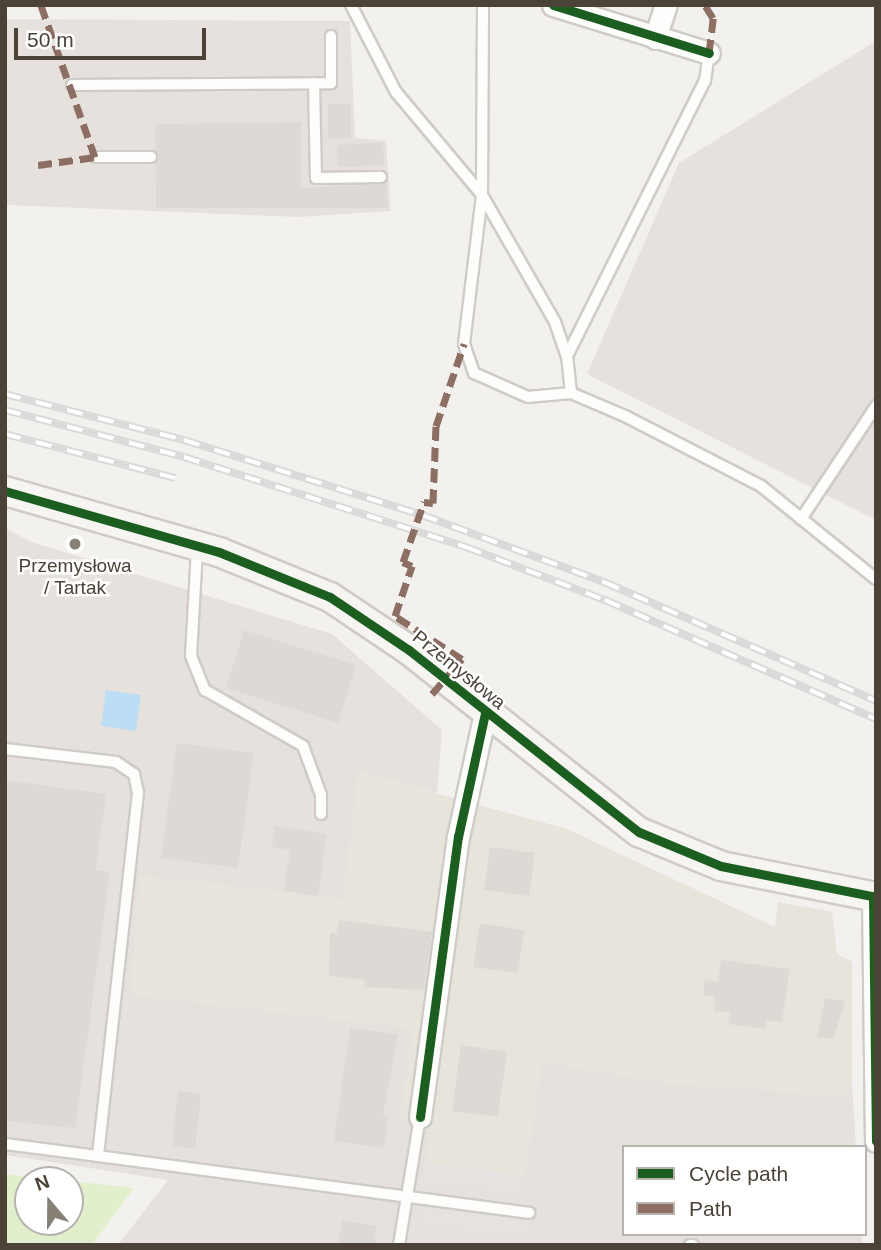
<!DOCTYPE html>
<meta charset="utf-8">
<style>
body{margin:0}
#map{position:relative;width:881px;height:1250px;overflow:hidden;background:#f3f1ee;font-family:Arial,sans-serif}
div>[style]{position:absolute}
.residential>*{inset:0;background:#e8e3db}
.industrial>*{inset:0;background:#e6e1dd}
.green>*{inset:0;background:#e1efcc}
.parking>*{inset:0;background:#e5e2df}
.water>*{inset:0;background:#bbdef4}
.building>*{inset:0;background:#dddad6}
.roads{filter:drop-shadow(2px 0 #cfccc8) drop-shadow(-2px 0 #cfccc8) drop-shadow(0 2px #cfccc8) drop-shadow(0 -2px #cfccc8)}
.lane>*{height:10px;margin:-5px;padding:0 5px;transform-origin:5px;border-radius:5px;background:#fdfdfc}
.street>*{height:21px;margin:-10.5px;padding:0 10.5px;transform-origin:10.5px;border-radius:10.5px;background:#fdfdfc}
.secondary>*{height:28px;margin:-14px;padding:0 14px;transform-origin:14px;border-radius:14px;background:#f7f5f1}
.rail>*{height:8px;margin-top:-4px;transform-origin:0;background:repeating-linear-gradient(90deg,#fff 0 16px,#dadada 0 32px);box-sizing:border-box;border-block:2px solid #dadada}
.quiet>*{height:7px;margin-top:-3.5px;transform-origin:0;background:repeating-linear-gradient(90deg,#8d6e63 0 14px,transparent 0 21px)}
.cycleway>*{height:9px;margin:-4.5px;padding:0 4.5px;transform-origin:4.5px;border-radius:4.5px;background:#1b5e20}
.dots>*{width:19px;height:19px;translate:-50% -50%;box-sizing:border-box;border:4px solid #fff;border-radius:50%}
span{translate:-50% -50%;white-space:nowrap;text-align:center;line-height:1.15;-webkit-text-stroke:5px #fff;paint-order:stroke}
.poi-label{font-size:19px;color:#4b4337}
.street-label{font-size:19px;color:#4b4337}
.frame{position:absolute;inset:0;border:7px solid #4b4337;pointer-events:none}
.legend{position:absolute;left:622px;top:1145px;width:245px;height:91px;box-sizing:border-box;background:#fff;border:2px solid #b7b4af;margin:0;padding:9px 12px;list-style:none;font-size:21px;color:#4b4337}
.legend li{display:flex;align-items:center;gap:14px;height:35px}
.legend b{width:35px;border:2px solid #b7b4af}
.north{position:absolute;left:14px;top:1166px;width:70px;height:70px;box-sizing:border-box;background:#fff;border:2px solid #b7b4af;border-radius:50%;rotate:340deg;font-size:19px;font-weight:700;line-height:28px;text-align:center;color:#4b4337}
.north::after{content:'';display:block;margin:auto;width:24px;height:32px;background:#868077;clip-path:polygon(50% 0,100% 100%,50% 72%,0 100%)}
.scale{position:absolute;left:14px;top:28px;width:192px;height:32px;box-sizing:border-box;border:4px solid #4b4337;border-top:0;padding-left:9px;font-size:21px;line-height:24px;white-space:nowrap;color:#4b4337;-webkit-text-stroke:5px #fff;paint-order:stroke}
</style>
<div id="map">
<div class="residential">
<div style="clip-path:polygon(359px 772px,567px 829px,775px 927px,778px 902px,832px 912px,837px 954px,852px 962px,852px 1085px,841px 1095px,662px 1082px,541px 1061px,524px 1176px,426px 1163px,401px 1121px,414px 1028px,131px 994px,141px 876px,344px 900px)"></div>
</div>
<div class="industrial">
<div style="clip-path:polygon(5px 19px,350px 21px,355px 138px,386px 141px,391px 211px,299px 217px,5px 205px)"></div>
<div style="clip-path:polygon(876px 41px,876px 520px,587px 374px,679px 163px)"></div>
<div style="clip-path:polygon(5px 528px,31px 542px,332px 634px,442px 730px,437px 793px,359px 772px,344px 900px,141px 876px,131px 994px,414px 1028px,401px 1120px,431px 1125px,426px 1163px,524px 1176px,541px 1061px,662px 1082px,841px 1095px,852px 1085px,856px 1147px,624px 1147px,624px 1234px,861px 1234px,862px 1245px,118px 1245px,168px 1180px,5px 1155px)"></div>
</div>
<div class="green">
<div style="clip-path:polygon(5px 1174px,61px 1180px,28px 1180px,28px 1222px,70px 1222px,70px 1181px,134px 1188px,92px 1245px,5px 1245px)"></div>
</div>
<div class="parking">
<div style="clip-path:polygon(426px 1163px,524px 1176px,522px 1195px,423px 1182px)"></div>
<div style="clip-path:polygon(420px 1205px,529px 1220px,526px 1239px,418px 1224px)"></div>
</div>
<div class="water">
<div style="clip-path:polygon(106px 690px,141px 695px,136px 731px,101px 726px)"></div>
</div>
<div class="building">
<div style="clip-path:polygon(328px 104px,351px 104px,351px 138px,328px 139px)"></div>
<div style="clip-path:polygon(301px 122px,301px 188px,386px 184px,388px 208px,156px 208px,155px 124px)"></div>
<div style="clip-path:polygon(383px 142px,384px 165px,338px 167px,337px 145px)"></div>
<div style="clip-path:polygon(244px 630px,356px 665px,338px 723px,226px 688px)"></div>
<div style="clip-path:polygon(177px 743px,254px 753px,238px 868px,161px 858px)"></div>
<div style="clip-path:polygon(5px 780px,106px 794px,96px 870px,110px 872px,75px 1128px,5px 1121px)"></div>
<div style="clip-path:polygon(275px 826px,327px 834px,318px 896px,284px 891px,290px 850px,272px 847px)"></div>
<div style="clip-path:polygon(490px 847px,535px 853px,529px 896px,484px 890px)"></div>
<div style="clip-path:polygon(339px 920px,432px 932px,424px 990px,364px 987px,365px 980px,329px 976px,330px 933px,336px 934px)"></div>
<div style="clip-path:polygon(480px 923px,524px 930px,518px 973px,473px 967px)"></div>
<div style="clip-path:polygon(721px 960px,790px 969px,782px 1022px,767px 1020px,765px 1029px,728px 1024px,730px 1013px,714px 1011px,715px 996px,703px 995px,705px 980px,718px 982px)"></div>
<div style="clip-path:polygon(825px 998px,845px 1001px,833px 1039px,817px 1037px)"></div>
<div style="clip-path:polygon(350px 1028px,398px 1034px,383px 1116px,388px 1117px,384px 1148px,334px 1141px)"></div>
<div style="clip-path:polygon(461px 1045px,507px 1052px,498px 1117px,452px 1111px)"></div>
<div style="clip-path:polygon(178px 1091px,201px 1094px,195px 1149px,172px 1146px)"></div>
<div style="clip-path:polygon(342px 1220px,377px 1226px,374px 1245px,338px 1245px)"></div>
</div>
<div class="roads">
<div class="lane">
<div style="left:351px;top:5px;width:98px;rotate:62.7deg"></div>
<div style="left:396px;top:92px;width:134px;rotate:50.1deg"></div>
<div style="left:482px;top:195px;width:150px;rotate:96.9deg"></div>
<div style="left:464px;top:344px;width:31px;rotate:71deg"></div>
<div style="left:474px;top:373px;width:59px;rotate:24deg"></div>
<div style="left:528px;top:397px;width:43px;rotate:-5.3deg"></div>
<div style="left:571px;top:393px;width:59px;rotate:23.1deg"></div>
<div style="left:625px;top:416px;width:153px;rotate:27.2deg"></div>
<div style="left:761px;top:486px;width:148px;rotate:39deg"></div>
<div style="left:483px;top:5px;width:190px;rotate:90.3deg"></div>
<div style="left:482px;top:195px;width:146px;rotate:60.1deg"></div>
<div style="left:555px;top:322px;width:36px;rotate:71deg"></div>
<div style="left:314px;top:83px;width:95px;rotate:88.8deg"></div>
<div style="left:316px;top:178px;width:65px;rotate:-0.9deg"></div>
<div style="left:72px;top:85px;width:259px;rotate:-0.4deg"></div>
<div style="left:331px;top:83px;width:47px;rotate:-90deg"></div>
<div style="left:95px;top:157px;width:56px"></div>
<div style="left:571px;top:393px;width:37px;rotate:-96deg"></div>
<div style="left:567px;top:356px;width:308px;rotate:-63.4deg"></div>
<div style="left:705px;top:81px;width:28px;rotate:-82deg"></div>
<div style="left:801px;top:519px;width:136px;rotate:-56.4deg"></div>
<div style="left:197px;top:549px;width:107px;rotate:93.2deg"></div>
<div style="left:191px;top:656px;width:37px;rotate:68deg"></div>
<div style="left:205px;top:690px;width:113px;rotate:29.7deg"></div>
<div style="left:303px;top:746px;width:52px;rotate:69.8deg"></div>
<div style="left:321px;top:795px;width:19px;rotate:90deg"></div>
<div style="left:5px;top:749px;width:112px;rotate:6.7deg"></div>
<div style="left:116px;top:762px;width:22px;rotate:34deg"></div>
<div style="left:134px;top:774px;width:19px;rotate:78deg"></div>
<div style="left:138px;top:793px;width:365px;rotate:96.3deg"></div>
<div style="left:98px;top:1156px;width:94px;rotate:-172.6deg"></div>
<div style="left:98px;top:1156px;width:435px;rotate:7.5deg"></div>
<div style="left:399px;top:1245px;width:130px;rotate:-80.7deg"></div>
<div style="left:690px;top:1245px;width:3px"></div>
</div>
<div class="street">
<div style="left:553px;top:5px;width:163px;rotate:17.1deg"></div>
<div style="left:655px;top:38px;width:35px;rotate:-72deg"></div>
<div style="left:873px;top:896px;width:245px;rotate:89.3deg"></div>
<div style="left:420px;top:1117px;width:283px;rotate:-82.3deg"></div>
<div style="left:458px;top:837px;width:127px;rotate:-77.7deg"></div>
</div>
<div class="secondary">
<div style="left:5px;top:491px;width:223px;rotate:15.9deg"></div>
<div style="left:219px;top:552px;width:120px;rotate:22.1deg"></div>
<div style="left:330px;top:597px;width:95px;rotate:33.9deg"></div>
<div style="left:409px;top:650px;width:293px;rotate:38.4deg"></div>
<div style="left:639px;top:832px;width:89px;rotate:22.5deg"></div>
<div style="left:721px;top:866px;width:158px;rotate:11.3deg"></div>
</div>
</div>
<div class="rail">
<div style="left:5px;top:394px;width:185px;rotate:14.4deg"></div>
<div style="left:184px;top:440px;width:250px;rotate:17.5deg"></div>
<div style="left:422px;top:515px;width:194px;rotate:20.2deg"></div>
<div style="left:604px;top:582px;width:297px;rotate:23.6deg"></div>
<div style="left:5px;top:410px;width:185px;rotate:14.7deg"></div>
<div style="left:184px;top:457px;width:296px;rotate:17.7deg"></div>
<div style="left:466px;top:547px;width:149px;rotate:20.9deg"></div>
<div style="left:605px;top:600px;width:296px;rotate:23.7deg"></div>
<div style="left:5px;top:434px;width:176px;rotate:14.5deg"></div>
</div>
<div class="quiet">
<div style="left:703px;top:51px;width:6px;rotate:18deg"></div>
<div style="left:709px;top:53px;width:35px;rotate:-83deg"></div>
<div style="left:713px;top:18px;width:15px;rotate:-122deg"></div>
<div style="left:38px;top:165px;width:58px;rotate:-8deg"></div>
<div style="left:95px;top:157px;width:161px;rotate:-109.6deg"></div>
<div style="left:432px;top:694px;width:46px;rotate:-49.4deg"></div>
<div style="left:462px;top:659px;width:80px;rotate:-147.3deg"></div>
<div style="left:395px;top:616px;width:53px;rotate:-71.2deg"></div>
<div style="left:412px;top:566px;width:10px;rotate:-156deg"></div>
<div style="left:403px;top:562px;width:64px;rotate:-70.7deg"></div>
<div style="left:424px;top:502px;width:9px;rotate:6deg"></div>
<div style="left:433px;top:503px;width:77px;rotate:-87.8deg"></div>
<div style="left:436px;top:426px;width:87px;rotate:-71.1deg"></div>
</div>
<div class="cycleway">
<div style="left:553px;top:5px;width:163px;rotate:17.1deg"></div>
<div style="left:5px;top:491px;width:223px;rotate:15.9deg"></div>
<div style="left:219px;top:552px;width:120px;rotate:22.1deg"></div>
<div style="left:330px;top:597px;width:95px;rotate:33.9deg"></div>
<div style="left:409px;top:650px;width:293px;rotate:38.4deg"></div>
<div style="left:639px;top:832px;width:89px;rotate:22.5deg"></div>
<div style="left:721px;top:866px;width:158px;rotate:11.3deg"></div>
<div style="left:873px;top:896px;width:245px;rotate:89.3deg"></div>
<div style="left:420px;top:1117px;width:283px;rotate:-82.3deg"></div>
<div style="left:458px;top:837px;width:127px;rotate:-77.7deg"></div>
</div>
<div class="dots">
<div style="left:75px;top:544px;background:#868077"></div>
</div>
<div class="poi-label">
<span style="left:75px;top:577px">Przemysłowa<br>/ Tartak</span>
</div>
<div class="street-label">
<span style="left:459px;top:670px;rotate:39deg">Przemysłowa</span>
</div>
<div class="frame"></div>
<ul class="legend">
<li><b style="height:9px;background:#1b5e20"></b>Cycle path</li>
<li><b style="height:9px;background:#8d6e63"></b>Path</li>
</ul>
<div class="north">N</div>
<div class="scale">50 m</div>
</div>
